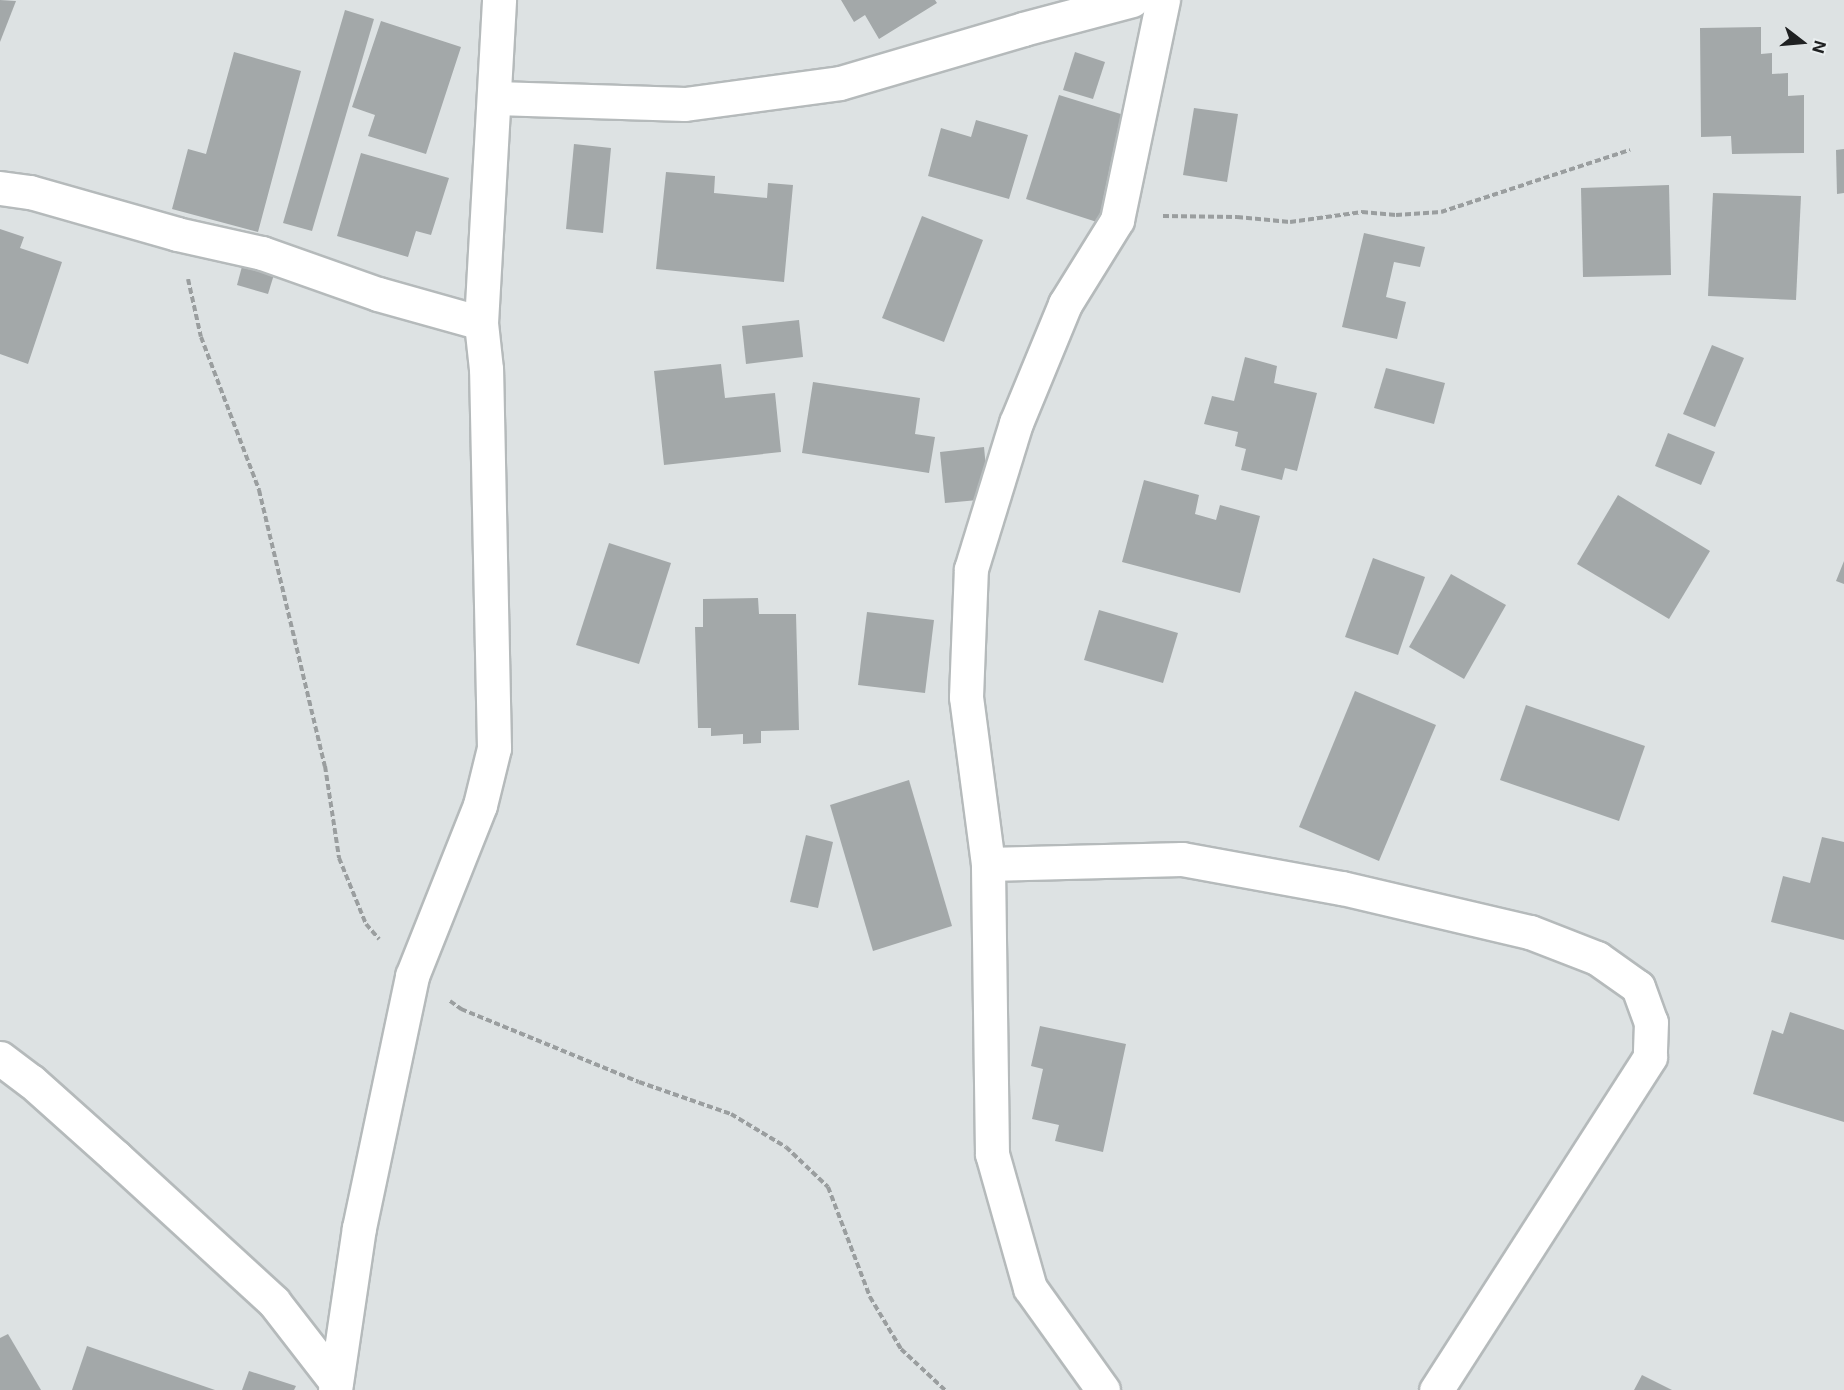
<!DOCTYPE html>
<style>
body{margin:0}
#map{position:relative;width:1844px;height:1390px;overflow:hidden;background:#dde2e3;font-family:Inter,sans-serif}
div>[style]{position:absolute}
.building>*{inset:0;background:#a3a8a9}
.path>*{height:4px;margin-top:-2px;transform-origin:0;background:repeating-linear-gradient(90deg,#9a9e9f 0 6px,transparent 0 9px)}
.roads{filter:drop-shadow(2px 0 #b5babb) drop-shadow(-2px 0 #b5babb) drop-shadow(0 2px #b5babb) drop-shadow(0 -2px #b5babb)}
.minor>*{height:33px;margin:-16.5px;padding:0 16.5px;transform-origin:16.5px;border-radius:16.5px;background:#fff}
span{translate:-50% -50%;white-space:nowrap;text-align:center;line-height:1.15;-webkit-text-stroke:4.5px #eaeff0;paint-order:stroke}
.north{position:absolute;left:1772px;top:12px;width:60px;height:60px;-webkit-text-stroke:4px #eaeff0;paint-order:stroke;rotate:106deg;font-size:16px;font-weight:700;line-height:24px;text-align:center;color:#1f2122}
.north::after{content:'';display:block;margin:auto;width:21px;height:27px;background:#1f2122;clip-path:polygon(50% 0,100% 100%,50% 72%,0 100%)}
</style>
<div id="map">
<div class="building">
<div style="clip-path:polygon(0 0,16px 1px,0 42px)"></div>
<div style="clip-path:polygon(841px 0,935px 0,937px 3px,879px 39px,865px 15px,854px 22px)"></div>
<div style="clip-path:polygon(345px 10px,374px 19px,312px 231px,283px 223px)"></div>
<div style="clip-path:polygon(381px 21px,461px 47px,426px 154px,368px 136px,375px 115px,352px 107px)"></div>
<div style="clip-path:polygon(1761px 27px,1761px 54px,1772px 53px,1772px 74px,1788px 73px,1788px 96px,1804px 95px,1804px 153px,1732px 154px,1731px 136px,1701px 137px,1700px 28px)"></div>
<div style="clip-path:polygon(234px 52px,301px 71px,258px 232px,172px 209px,188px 149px,206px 154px)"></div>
<div style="clip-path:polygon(1075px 52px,1105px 62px,1093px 99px,1063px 90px)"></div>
<div style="clip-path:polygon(1059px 95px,1137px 119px,1103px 224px,1026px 199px)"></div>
<div style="clip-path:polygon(1194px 108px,1238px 114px,1227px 182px,1183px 175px)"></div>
<div style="clip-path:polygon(976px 120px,1028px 135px,1009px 199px,928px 176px,941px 128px,971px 137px)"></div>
<div style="clip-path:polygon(574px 144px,611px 148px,603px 233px,566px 229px)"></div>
<div style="clip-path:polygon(1844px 149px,1844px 193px,1837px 194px,1836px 150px)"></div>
<div style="clip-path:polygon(361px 153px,449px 178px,431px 235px,416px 231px,408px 257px,337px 236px)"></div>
<div style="clip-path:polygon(666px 172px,715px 176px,714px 193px,767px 198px,768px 183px,793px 185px,784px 282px,656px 269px)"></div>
<div style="clip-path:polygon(1669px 185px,1671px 275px,1583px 277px,1581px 188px)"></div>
<div style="clip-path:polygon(1713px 193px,1801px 196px,1796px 300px,1708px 296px)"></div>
<div style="clip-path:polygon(922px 216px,983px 240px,944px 342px,882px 318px)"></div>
<div style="clip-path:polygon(0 229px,24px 237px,20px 248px,62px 262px,28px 364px,0 354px)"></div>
<div style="clip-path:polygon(1364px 233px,1425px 247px,1420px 267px,1394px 262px,1386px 297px,1406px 302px,1397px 339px,1342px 327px)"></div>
<div style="clip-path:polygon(244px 259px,276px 268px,268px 294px,237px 285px)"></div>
<div style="clip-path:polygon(799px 320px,803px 357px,746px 364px,742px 326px)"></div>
<div style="clip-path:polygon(1712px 345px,1744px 358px,1715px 427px,1683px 414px)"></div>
<div style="clip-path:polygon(1245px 357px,1277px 366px,1274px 383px,1317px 393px,1297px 471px,1285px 468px,1282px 480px,1241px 470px,1246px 449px,1235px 446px,1238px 432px,1204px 424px,1212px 396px,1234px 401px)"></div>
<div style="clip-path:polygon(721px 364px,725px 398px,775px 393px,781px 452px,664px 465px,654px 371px)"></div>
<div style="clip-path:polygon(1386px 368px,1445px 383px,1434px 424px,1374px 408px)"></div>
<div style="clip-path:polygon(813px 382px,920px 398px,915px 434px,935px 437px,929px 473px,802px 453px)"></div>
<div style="clip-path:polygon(1668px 433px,1715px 452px,1701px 485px,1655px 466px)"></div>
<div style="clip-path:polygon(984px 447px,989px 499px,945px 503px,940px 452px)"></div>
<div style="clip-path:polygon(1144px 480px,1199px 495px,1195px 514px,1216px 520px,1220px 505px,1260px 516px,1240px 593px,1122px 562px)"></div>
<div style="clip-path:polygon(1618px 495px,1710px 551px,1669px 619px,1577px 564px)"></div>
<div style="clip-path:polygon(609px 543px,671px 563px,639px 664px,576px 645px)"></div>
<div style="clip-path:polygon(1373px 558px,1425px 577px,1398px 655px,1345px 637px)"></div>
<div style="clip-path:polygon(1844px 561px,1844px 584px,1836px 581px)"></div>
<div style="clip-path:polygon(1451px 574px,1506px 605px,1464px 679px,1409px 647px)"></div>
<div style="clip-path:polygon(758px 598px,759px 614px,796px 614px,799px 730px,761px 731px,761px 743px,743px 744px,743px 734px,711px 736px,711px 728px,698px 728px,695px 627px,703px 627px,703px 599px)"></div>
<div style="clip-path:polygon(1099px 610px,1178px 633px,1163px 683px,1084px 660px)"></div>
<div style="clip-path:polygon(867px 612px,934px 620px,925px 693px,858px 685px)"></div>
<div style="clip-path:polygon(1355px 691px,1436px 725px,1379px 861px,1299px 827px)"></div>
<div style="clip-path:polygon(1526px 705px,1645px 746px,1619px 821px,1500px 780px)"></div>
<div style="clip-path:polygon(909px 780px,952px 926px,873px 951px,830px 805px)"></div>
<div style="clip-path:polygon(806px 835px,833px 842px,818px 908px,790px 902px)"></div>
<div style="clip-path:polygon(1822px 837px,1844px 842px,1844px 940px,1771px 922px,1783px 876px,1810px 883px)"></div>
<div style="clip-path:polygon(1790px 1012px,1844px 1030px,1844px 1122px,1753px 1094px,1772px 1030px,1783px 1034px)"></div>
<div style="clip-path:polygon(1040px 1026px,1126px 1044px,1103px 1152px,1055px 1141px,1059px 1125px,1032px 1119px,1043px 1069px,1031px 1066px)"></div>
<div style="clip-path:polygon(8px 1334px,41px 1390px,0 1390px,0 1338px)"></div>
<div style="clip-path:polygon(87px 1346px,215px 1390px,72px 1390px)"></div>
<div style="clip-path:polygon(249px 1371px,296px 1386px,294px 1390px,242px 1390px)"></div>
<div style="clip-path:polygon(1642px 1375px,1672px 1390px,1634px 1390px)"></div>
</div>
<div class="path">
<div style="left:1163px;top:216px;width:74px;rotate:0.8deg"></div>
<div style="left:1237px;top:217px;width:53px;rotate:5.4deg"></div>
<div style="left:1290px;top:222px;width:73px;rotate:-7.9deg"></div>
<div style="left:1362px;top:212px;width:34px;rotate:5deg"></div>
<div style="left:1396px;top:215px;width:45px;rotate:-3.8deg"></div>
<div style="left:1441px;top:212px;width:199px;rotate:-18.2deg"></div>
<div style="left:188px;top:279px;width:59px;rotate:77.4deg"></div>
<div style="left:201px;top:337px;width:164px;rotate:69.2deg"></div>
<div style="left:259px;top:490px;width:284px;rotate:76.6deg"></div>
<div style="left:325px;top:766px;width:93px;rotate:81.3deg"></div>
<div style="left:339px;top:858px;width:71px;rotate:67.8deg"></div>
<div style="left:366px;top:924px;width:20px;rotate:49deg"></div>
<div style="left:450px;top:1001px;width:14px;rotate:36deg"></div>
<div style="left:461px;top:1009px;width:192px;rotate:22.3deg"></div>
<div style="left:639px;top:1082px;width:97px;rotate:19.2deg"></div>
<div style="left:731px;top:1114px;width:64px;rotate:31deg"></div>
<div style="left:786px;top:1147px;width:58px;rotate:43.6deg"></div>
<div style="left:828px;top:1187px;width:118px;rotate:69.1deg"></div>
<div style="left:870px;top:1297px;width:61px;rotate:59.2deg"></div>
<div style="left:901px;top:1349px;width:60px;rotate:43deg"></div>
</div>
<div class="roads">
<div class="minor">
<div style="left:496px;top:98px;width:189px;rotate:1.8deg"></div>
<div style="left:685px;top:104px;width:156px;rotate:-7.7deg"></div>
<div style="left:840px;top:83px;width:191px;rotate:-16.4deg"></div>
<div style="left:1023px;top:29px;width:113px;rotate:-14.9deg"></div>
<div style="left:0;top:188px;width:30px;rotate:8deg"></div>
<div style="left:30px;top:192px;width:153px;rotate:15.9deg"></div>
<div style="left:177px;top:234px;width:87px;rotate:12.6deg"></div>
<div style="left:262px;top:253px;width:123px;rotate:19.5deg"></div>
<div style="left:378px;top:294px;width:107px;rotate:15.7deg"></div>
<div style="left:988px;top:864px;width:194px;rotate:-1.5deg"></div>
<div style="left:1182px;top:859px;width:163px;rotate:10.3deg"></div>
<div style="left:1342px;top:888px;width:193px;rotate:13.2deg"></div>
<div style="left:1530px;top:932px;width:72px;rotate:21.2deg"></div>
<div style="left:1597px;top:958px;width:50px;rotate:35.3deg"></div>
<div style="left:1638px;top:987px;width:37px;rotate:70deg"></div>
<div style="left:1651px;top:1022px;width:35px;rotate:92deg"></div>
<div style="left:1650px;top:1057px;width:396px;rotate:122.7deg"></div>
<div style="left:0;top:1058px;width:39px;rotate:37deg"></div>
<div style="left:31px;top:1081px;width:114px;rotate:41.8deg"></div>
<div style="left:116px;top:1157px;width:214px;rotate:42.5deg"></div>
<div style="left:274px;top:1302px;width:101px;rotate:52.2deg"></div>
<div style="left:335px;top:1390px;width:164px;rotate:-81.6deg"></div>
<div style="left:359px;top:1228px;width:258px;rotate:-78.1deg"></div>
<div style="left:412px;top:976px;width:184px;rotate:-68.3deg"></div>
<div style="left:480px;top:805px;width:59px;rotate:-76.2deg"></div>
<div style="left:494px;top:748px;width:379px;rotate:-91.2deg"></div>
<div style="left:486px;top:369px;width:46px;rotate:-96.2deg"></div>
<div style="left:481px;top:323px;width:324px;rotate:-86.8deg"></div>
<div style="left:1103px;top:1390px;width:125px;rotate:-125.6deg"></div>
<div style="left:1030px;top:1288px;width:139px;rotate:-105.8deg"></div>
<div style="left:992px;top:1154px;width:290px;rotate:-90.8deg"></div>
<div style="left:988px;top:864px;width:168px;rotate:-97.5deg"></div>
<div style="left:966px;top:697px;width:128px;rotate:-87.8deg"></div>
<div style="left:971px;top:569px;width:153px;rotate:-72.9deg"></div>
<div style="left:1016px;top:423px;width:129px;rotate:-67.6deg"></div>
<div style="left:1065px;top:304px;width:99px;rotate:-58.2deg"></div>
<div style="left:1117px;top:220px;width:225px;rotate:-78.2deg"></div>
</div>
</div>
<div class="north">N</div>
</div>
